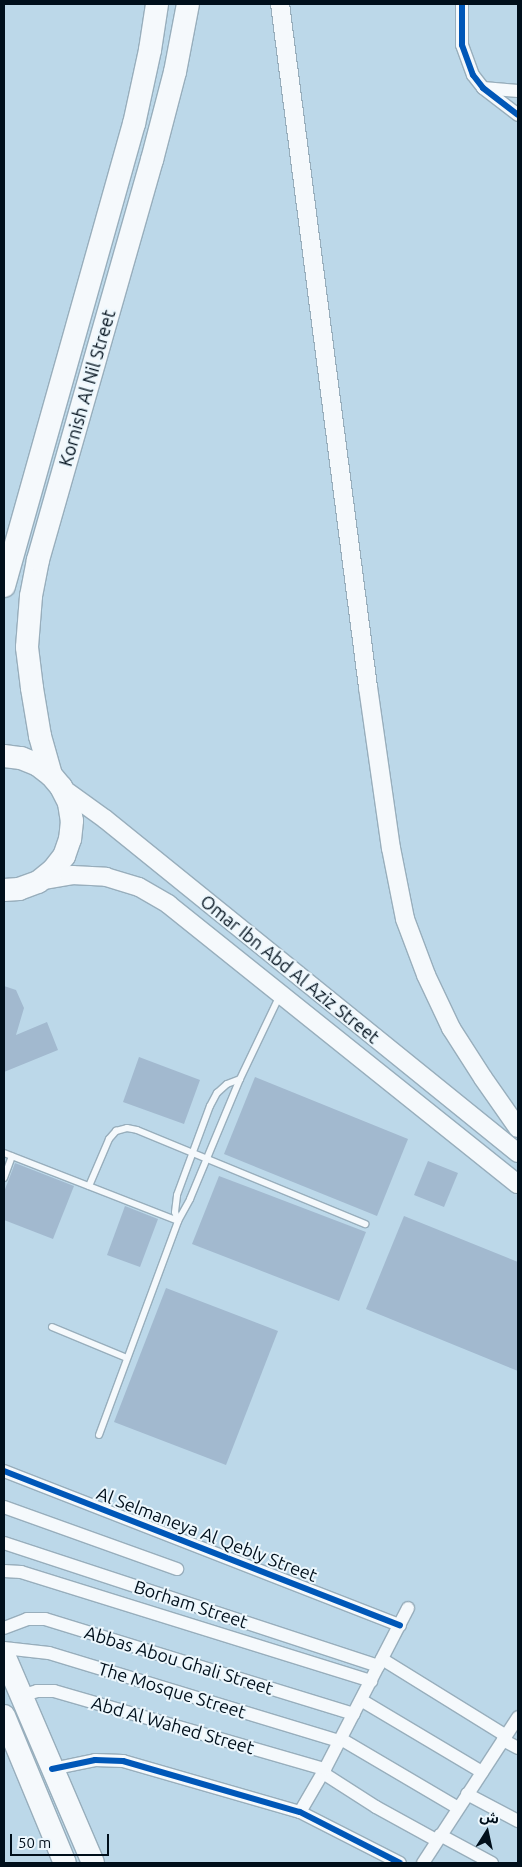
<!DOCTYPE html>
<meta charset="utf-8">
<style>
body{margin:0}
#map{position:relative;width:522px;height:1867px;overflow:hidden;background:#bcd8e9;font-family:Ubuntu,"Noto Sans Arabic",sans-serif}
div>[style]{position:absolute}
.building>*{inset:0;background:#a2b9cf}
.roads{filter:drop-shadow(1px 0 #98aebc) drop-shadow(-1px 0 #98aebc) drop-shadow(0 1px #98aebc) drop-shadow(0 -1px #98aebc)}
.lane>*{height:6px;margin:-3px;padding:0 3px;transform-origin:3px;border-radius:3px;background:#f5f9fc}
.street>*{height:12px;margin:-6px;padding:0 6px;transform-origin:6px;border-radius:6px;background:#f5f9fc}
.secondary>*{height:18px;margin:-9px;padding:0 9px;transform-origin:9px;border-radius:9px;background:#f5f9fc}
.highway>*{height:22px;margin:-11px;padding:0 11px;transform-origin:11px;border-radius:11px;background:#f5f9fc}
.cycleway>*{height:6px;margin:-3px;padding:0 3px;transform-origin:3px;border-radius:3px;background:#0057b8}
span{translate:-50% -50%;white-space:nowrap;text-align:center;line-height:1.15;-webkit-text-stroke:4px #ecf7fd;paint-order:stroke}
.street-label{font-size:18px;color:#000f1b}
.frame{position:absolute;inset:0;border:5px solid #000f1b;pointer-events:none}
.north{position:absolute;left:462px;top:1807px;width:50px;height:50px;-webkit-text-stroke:4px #ecf7fd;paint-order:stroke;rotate:10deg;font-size:14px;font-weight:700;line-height:20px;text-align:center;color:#000f1b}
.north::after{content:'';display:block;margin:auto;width:18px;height:22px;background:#000f1b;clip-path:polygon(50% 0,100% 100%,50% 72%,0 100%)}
.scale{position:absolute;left:10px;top:1834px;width:99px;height:22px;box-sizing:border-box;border:2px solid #000f1b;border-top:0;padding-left:6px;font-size:15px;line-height:18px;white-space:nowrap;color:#000f1b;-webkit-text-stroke:4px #ecf7fd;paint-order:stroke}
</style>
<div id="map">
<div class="building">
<div style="clip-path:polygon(4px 986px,16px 990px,24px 1008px,16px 1035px,47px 1022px,58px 1050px,4px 1072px)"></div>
<div style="clip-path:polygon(139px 1057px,200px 1080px,184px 1124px,123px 1102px)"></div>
<div style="clip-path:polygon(255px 1077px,408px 1139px,377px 1216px,224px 1154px)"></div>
<div style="clip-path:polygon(428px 1161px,458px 1173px,444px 1207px,414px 1195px)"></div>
<div style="clip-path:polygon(15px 1163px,74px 1186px,53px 1239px,4px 1220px,4px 1192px)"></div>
<div style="clip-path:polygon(219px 1176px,366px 1232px,339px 1301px,192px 1244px)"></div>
<div style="clip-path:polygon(125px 1206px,158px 1219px,140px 1267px,107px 1255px)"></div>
<div style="clip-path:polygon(404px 1216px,518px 1262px,518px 1371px,366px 1309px)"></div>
<div style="clip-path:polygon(166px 1288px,278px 1331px,226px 1465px,114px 1422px)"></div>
</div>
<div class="roads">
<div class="lane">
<div style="left:4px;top:1153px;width:187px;rotate:21.3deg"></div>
<div style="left:4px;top:1178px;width:23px;rotate:-70deg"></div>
<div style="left:89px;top:1186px;width:51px;rotate:-66.9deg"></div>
<div style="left:109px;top:1139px;width:11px;rotate:-49deg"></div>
<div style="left:116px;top:1131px;width:11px;rotate:-15deg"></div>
<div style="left:127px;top:1128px;width:10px;rotate:11deg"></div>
<div style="left:137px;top:1130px;width:247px;rotate:22.4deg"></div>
<div style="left:178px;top:1221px;width:9px;rotate:-108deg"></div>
<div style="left:175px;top:1212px;width:17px;rotate:-83deg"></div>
<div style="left:177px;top:1195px;width:95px;rotate:-69.7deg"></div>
<div style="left:210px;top:1106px;width:15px;rotate:-62deg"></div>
<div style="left:217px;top:1093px;width:13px;rotate:-42deg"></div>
<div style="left:227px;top:1084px;width:14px;rotate:-21deg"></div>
<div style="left:52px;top:1327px;width:81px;rotate:22.5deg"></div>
<div style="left:99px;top:1435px;width:228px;rotate:-69.7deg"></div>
<div style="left:178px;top:1221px;width:25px;rotate:-61deg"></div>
<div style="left:190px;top:1199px;width:130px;rotate:-67.4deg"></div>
<div style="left:240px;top:1079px;width:93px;rotate:-64.5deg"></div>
</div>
<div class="street">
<div style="left:462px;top:4px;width:41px;rotate:90deg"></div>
<div style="left:462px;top:45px;width:32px;rotate:70deg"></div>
<div style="left:473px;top:75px;width:16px;rotate:52deg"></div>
<div style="left:483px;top:88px;width:44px;rotate:37.6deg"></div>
<div style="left:483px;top:88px;width:35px;rotate:5deg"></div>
<div style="left:4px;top:1471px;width:425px;rotate:21.3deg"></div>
<div style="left:4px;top:1507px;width:184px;rotate:19.7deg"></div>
<div style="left:4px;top:1543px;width:394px;rotate:18.2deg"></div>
<div style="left:4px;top:1571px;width:17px;rotate:3deg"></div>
<div style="left:21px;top:1572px;width:367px;rotate:17.3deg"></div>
<div style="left:4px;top:1628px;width:25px;rotate:-21deg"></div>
<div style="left:27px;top:1619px;width:18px"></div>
<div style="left:45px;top:1619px;width:323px;rotate:17.1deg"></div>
<div style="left:4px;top:1648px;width:45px;rotate:6.3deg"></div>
<div style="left:49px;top:1653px;width:303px;rotate:16.9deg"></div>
<div style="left:382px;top:1659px;width:146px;rotate:31.8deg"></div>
<div style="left:21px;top:1696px;width:17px;rotate:-17deg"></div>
<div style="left:37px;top:1691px;width:17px"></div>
<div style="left:54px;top:1691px;width:282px;rotate:16.1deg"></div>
<div style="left:361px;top:1700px;width:141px;rotate:30.8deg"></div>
<div style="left:341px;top:1739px;width:136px;rotate:30.5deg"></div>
<div style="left:503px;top:1740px;width:17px;rotate:28deg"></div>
<div style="left:52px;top:1769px;width:44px;rotate:-11.8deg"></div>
<div style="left:95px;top:1760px;width:28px;rotate:2deg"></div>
<div style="left:123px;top:1761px;width:184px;rotate:16.1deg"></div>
<div style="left:300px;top:1812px;width:112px;rotate:27deg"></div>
<div style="left:323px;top:1773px;width:63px;rotate:32.7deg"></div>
<div style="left:376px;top:1807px;width:68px;rotate:28.8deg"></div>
<div style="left:467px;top:1794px;width:58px;rotate:27.9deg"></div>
<div style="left:300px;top:1812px;width:50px;rotate:-59.8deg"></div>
<div style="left:325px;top:1769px;width:181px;rotate:-62.7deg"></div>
<div style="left:440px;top:1835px;width:59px;rotate:28.3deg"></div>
<div style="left:423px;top:1863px;width:174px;rotate:-56.9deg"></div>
</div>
<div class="secondary">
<div style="left:280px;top:4px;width:689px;rotate:82.66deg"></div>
<div style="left:368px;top:687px;width:163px;rotate:81.9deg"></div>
<div style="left:391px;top:848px;width:72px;rotate:78.8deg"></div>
<div style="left:405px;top:919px;width:60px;rotate:69.4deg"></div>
<div style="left:426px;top:975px;width:59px;rotate:64.7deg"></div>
<div style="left:451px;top:1028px;width:59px;rotate:57.4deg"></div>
<div style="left:483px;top:1078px;width:61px;rotate:55deg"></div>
<div style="left:62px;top:788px;width:53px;rotate:35.8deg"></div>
<div style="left:105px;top:819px;width:531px;rotate:38.96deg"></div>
<div style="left:39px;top:881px;width:34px;rotate:-10deg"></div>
<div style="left:72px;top:875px;width:34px;rotate:3deg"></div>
<div style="left:106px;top:877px;width:34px;rotate:17deg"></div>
<div style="left:139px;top:887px;width:34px;rotate:30deg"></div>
<div style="left:168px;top:904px;width:448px;rotate:38.7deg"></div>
</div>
<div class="highway">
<div style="left:4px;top:586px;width:480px;rotate:-74.3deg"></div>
<div style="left:134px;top:124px;width:76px;rotate:-77.8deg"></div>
<div style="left:150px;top:50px;width:47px;rotate:-81.3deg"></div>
<div style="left:4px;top:756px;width:17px;rotate:7deg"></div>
<div style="left:21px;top:758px;width:18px;rotate:22deg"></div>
<div style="left:38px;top:765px;width:16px;rotate:38deg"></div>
<div style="left:51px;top:775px;width:16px;rotate:50deg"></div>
<div style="left:61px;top:787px;width:18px;rotate:63deg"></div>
<div style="left:69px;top:803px;width:18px;rotate:81deg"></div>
<div style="left:72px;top:821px;width:18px;rotate:96deg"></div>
<div style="left:70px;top:839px;width:18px;rotate:109deg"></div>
<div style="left:64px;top:856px;width:18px;rotate:128deg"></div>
<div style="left:53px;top:870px;width:19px;rotate:141deg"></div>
<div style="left:38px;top:882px;width:20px;rotate:160deg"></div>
<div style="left:19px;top:889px;width:15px;rotate:176deg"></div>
<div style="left:51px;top:775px;width:41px;rotate:-105.8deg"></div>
<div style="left:40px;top:736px;width:49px;rotate:-99.5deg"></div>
<div style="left:32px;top:688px;width:41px;rotate:-97deg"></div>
<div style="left:27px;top:647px;width:51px;rotate:-85.5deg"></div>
<div style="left:31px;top:596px;width:37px;rotate:-79deg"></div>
<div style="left:38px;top:560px;width:416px;rotate:-74.1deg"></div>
<div style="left:152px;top:160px;width:91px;rotate:-75.4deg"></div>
<div style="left:175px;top:72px;width:69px;rotate:-79.2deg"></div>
<div style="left:4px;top:1655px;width:226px;rotate:66.8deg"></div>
<div style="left:4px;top:1716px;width:159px;rotate:67.5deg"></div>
</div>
</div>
<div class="cycleway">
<div style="left:462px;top:4px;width:41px;rotate:90deg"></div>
<div style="left:462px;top:45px;width:32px;rotate:70deg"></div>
<div style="left:473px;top:75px;width:16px;rotate:52deg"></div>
<div style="left:483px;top:88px;width:44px;rotate:37.6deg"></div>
<div style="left:4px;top:1471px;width:425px;rotate:21.3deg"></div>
<div style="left:52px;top:1769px;width:44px;rotate:-11.8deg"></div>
<div style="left:95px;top:1760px;width:28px;rotate:2deg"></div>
<div style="left:123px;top:1761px;width:184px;rotate:16.1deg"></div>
<div style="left:300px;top:1812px;width:112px;rotate:27deg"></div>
</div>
<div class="street-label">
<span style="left:87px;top:388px;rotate:-74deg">Kornish Al Nil Street</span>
<span style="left:290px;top:969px;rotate:39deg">Omar Ibn Abd Al Aziz Street</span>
<span style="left:207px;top:1534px;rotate:21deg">Al Selmaneya Al Qebly Street</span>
<span style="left:191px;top:1604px;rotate:18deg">Borham Street</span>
<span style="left:179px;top:1660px;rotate:17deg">Abbas Abou Ghali Street</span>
<span style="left:172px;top:1690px;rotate:17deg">The Mosque Street</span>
<span style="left:173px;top:1725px;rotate:16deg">Abd Al Wahed Street</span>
</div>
<div class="frame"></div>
<div class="north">ش</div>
<div class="scale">50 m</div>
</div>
